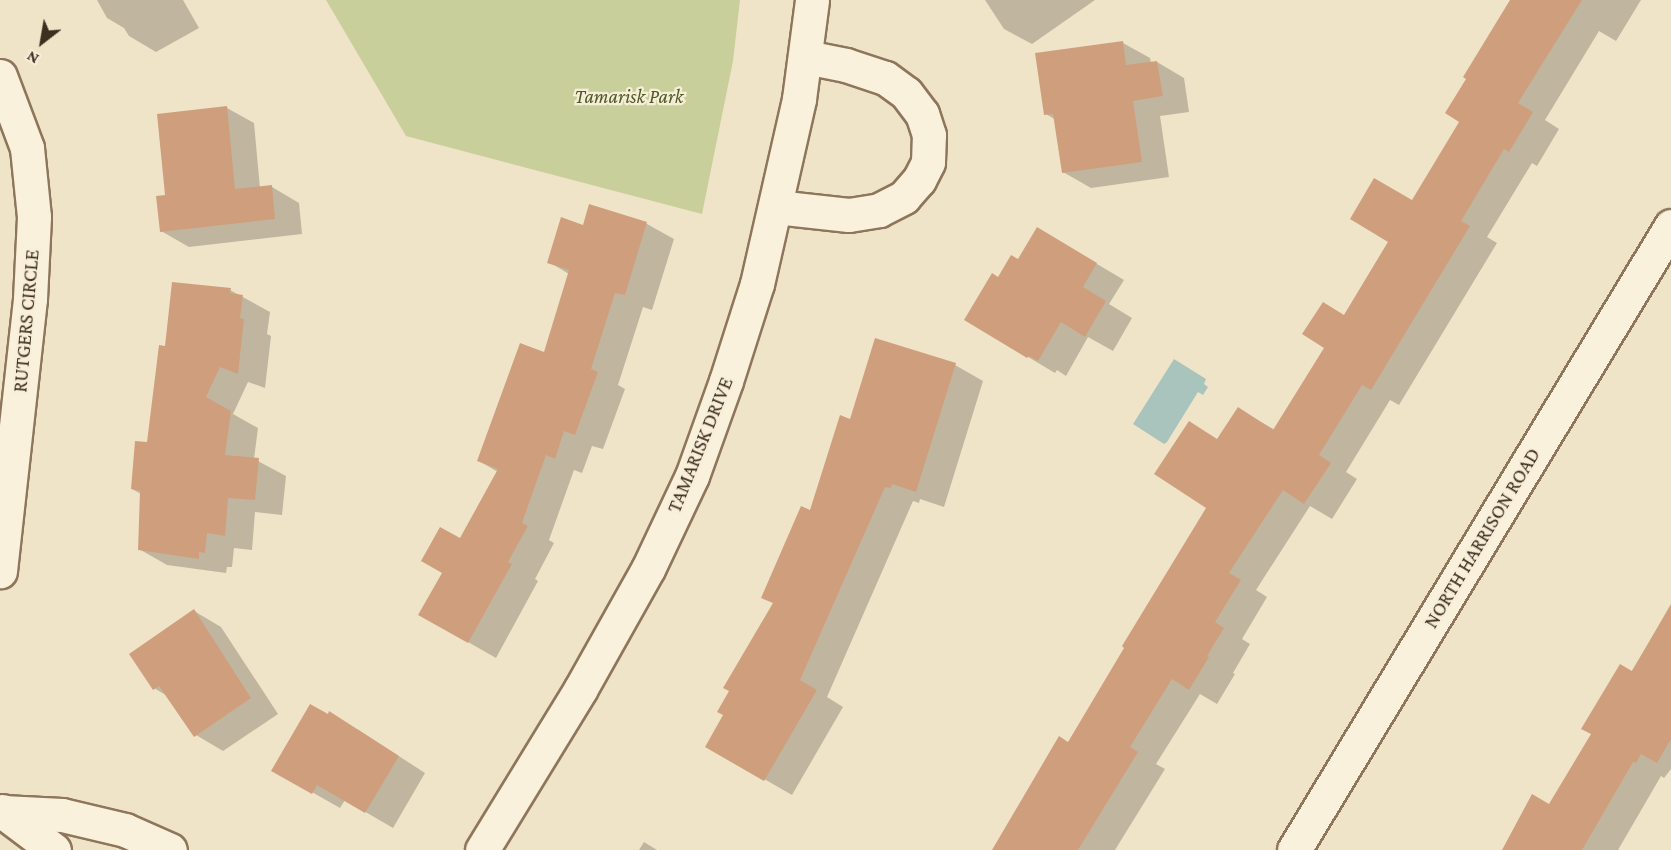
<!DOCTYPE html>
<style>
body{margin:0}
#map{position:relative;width:1671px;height:850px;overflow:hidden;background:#f0e4c8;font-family:"Crimson Pro",serif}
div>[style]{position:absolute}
.green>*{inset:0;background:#c9cf9b}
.water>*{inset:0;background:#a9c4bc}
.shadow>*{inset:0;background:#0003}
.building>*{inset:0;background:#cf9f7d}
.roads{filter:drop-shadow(2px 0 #8d765c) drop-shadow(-2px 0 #8d765c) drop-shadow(0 2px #8d765c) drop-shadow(0 -2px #8d765c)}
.street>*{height:33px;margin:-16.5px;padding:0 16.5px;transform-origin:16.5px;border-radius:16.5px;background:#faf1dc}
.secondary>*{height:33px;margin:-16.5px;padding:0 16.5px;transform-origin:16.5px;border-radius:16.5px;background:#faf1dc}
span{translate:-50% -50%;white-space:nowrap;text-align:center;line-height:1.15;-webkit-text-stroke:4.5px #f7eed8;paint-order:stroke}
.park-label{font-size:20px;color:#4d5a26;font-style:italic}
.street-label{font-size:20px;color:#3d2e20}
.north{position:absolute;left:12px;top:12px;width:60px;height:60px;-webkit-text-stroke:4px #f7eed8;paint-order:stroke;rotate:211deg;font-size:16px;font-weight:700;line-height:24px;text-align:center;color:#3d2e20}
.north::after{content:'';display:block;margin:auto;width:21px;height:27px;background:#3d2e20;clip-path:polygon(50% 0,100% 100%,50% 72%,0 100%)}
</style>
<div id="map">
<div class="green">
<div style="clip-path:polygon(326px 0,740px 0,733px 61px,702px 214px,406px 136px)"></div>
</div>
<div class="water">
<div style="clip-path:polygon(1174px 359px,1206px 379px,1204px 384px,1208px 387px,1203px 395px,1198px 392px,1167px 442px,1164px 444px,1133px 424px)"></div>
</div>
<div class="shadow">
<div style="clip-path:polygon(97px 0,183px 0,199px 28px,156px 52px,129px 36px,124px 28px,107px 18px)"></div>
<div style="clip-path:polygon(985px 0,1095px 0,1032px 44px,1004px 29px)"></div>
<div style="clip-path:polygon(1512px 0,1641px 0,1616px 41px,1599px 31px,1545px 120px,1559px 129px,1537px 166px,1532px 163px,1487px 237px,1497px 243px,1399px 405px,1390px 400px,1346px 472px,1357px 479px,1332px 519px,1310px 506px,1256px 590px,1267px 597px,1242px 639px,1250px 644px,1233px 673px,1235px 674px,1217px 704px,1200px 694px,1156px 764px,1165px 769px,1115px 850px,994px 850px,1069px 743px,1208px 507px,1189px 423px,1218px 440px,1239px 409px,1275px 430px,1461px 121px)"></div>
<div style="clip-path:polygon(1123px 43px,1150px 58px,1151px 63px,1157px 62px,1184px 78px,1189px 112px,1160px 116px,1169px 177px,1091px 188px,1063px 172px,1056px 120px,1046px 114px)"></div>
<div style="clip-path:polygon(227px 108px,254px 123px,260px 188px,272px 187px,299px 203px,302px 234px,189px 247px,161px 231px)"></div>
<div style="clip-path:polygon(590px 206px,647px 224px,674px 239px,652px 310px,643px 307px,618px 385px,625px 389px,603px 449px,592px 446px,582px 473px,574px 470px,549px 540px,554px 543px,535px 579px,538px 581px,496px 658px,447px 630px,460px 540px,498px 472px,479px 461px,545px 354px,569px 274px,549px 262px,584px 226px)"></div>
<div style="clip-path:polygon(1065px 245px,1124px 280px,1109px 304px,1132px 318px,1113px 351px,1088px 337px,1066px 376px,1057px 370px,1055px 373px,966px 320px,999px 278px,1018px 260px)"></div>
<div style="clip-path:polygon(230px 290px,270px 312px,267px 334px,271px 336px,265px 388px,248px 382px,233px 414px,258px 428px,254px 459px,286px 476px,282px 515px,255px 512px,252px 550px,234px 548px,232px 567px,227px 567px,226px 573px,167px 565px,139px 549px,141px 494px,132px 489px,148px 444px,166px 347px)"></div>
<div style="clip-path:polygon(955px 365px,983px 381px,944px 507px,920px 499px,919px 503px,913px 501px,827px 697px,843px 707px,792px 795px,707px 746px,725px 715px,851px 421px)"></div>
<div style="clip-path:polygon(1671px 607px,1671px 769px,1664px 778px,1661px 776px,1618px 850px,1514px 850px,1549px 806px)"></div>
<div style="clip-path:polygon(194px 611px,221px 627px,278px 714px,223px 751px,196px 735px,169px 697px,154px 688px)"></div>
<div style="clip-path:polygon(357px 729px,425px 773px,393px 828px,345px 800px,340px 808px,273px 770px)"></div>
<div style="clip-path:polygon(644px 842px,657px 850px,639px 850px)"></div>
</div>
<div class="building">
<div style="clip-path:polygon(1510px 0,1582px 0,1518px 103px,1533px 112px,1509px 152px,1504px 149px,1461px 221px,1470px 226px,1371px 390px,1362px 385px,1319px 455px,1331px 463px,1304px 504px,1283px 490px,1229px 573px,1241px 580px,1215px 622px,1224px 628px,1207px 656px,1209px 657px,1189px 690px,1172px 679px,1130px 747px,1138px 752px,1078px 850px,992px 850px,1059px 736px,1068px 742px,1124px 648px,1122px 646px,1206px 508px,1154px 474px,1189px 421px,1217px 439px,1238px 407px,1273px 430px,1324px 348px,1302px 334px,1323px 302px,1344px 315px,1388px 242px,1350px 219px,1374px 178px,1412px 200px,1459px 122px,1445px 113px,1466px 79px,1463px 77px)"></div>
<div style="clip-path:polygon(1123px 41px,1126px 65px,1157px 61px,1163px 96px,1133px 101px,1142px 162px,1062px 173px,1053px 114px,1044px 115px,1035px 53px)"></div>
<div style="clip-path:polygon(227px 106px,235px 189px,272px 185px,275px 219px,160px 232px,156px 196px,165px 195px,157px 114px)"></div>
<div style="clip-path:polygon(589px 204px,647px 222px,625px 295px,615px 293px,591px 369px,598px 372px,575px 435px,564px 431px,555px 459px,546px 455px,522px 523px,528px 526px,508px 562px,512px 564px,468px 643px,418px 615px,442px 573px,421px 561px,440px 527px,460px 538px,498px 469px,477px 461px,520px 343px,544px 352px,569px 270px,547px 263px,561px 217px,583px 225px)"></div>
<div style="clip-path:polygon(1037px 227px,1097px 263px,1083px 287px,1106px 301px,1085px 337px,1061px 322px,1038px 361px,1029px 356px,1027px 358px,964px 320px,992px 273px,998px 277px,1011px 255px,1018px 259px)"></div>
<div style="clip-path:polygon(172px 282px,231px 288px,230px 293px,243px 295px,240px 318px,244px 319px,238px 374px,220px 367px,206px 397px,231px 411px,225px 455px,259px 458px,255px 500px,228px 498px,225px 536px,207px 533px,205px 553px,199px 552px,199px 559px,138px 550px,140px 491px,131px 489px,135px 441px,147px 442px,159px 345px,165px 346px)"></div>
<div style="clip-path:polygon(875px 338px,956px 363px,916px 492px,892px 484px,891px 488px,885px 487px,800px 680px,817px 690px,764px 781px,705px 747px,723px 715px,717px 712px,729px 691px,723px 688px,773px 603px,761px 598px,801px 506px,810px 510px,840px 415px,850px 419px)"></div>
<div style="clip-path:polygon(1671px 604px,1671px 739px,1657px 763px,1641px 754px,1636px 763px,1633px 762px,1582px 850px,1502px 850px,1532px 794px,1549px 804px,1591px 734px,1581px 729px,1620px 664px,1632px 671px)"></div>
<div style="clip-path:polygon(194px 609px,251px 698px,194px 737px,159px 686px,153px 690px,129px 654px)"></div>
<div style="clip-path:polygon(310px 704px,328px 714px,329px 711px,399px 756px,365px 813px,317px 785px,312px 794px,271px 771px)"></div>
</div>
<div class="roads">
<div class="street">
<div style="left:0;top:76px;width:77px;rotate:69.4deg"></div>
<div style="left:27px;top:148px;width:69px;rotate:84.2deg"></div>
<div style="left:34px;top:217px;width:82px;rotate:92.8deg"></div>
<div style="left:30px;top:299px;width:274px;rotate:96.3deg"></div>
<div style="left:776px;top:207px;width:73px;rotate:6.3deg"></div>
<div style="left:849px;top:215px;width:30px;rotate:-9deg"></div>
<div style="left:879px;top:210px;width:28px;rotate:-27deg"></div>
<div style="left:904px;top:197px;width:23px;rotate:-49deg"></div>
<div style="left:919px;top:180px;width:20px;rotate:-63deg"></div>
<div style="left:928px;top:162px;width:27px;rotate:-88deg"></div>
<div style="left:929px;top:135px;width:22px;rotate:-108deg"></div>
<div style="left:922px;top:114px;width:26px;rotate:-127deg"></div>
<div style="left:906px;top:93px;width:26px;rotate:-144deg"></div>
<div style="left:885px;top:78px;width:41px;rotate:-161.6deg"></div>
<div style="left:846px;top:65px;width:41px;rotate:-168.7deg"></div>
<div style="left:2px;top:811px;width:65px;rotate:36.9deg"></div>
<div style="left:3px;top:812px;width:59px;rotate:2.9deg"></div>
<div style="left:62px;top:815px;width:65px;rotate:13.4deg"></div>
<div style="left:125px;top:830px;width:49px;rotate:24deg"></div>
<div style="left:482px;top:850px;width:188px;rotate:-58.5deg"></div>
<div style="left:580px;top:690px;width:139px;rotate:-60.7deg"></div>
<div style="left:648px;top:569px;width:103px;rotate:-64.7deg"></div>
<div style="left:692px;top:476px;width:101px;rotate:-70.3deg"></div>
<div style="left:726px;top:381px;width:102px;rotate:-72.3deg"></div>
<div style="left:757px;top:284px;width:190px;rotate:-77.2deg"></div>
<div style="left:799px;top:99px;width:100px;rotate:-82.5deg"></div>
</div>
<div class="secondary">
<div style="left:1294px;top:850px;width:729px;rotate:-58.86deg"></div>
</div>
</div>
<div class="park-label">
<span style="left:629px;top:96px">Tamarisk Park</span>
</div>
<div class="street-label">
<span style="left:26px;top:321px;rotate:-85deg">RUTGERS CIRCLE</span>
<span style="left:700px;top:445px;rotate:-68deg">TAMARISK DRIVE</span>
<span style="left:1482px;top:538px;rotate:-59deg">NORTH HARRISON ROAD</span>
</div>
<div class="north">N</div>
</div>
